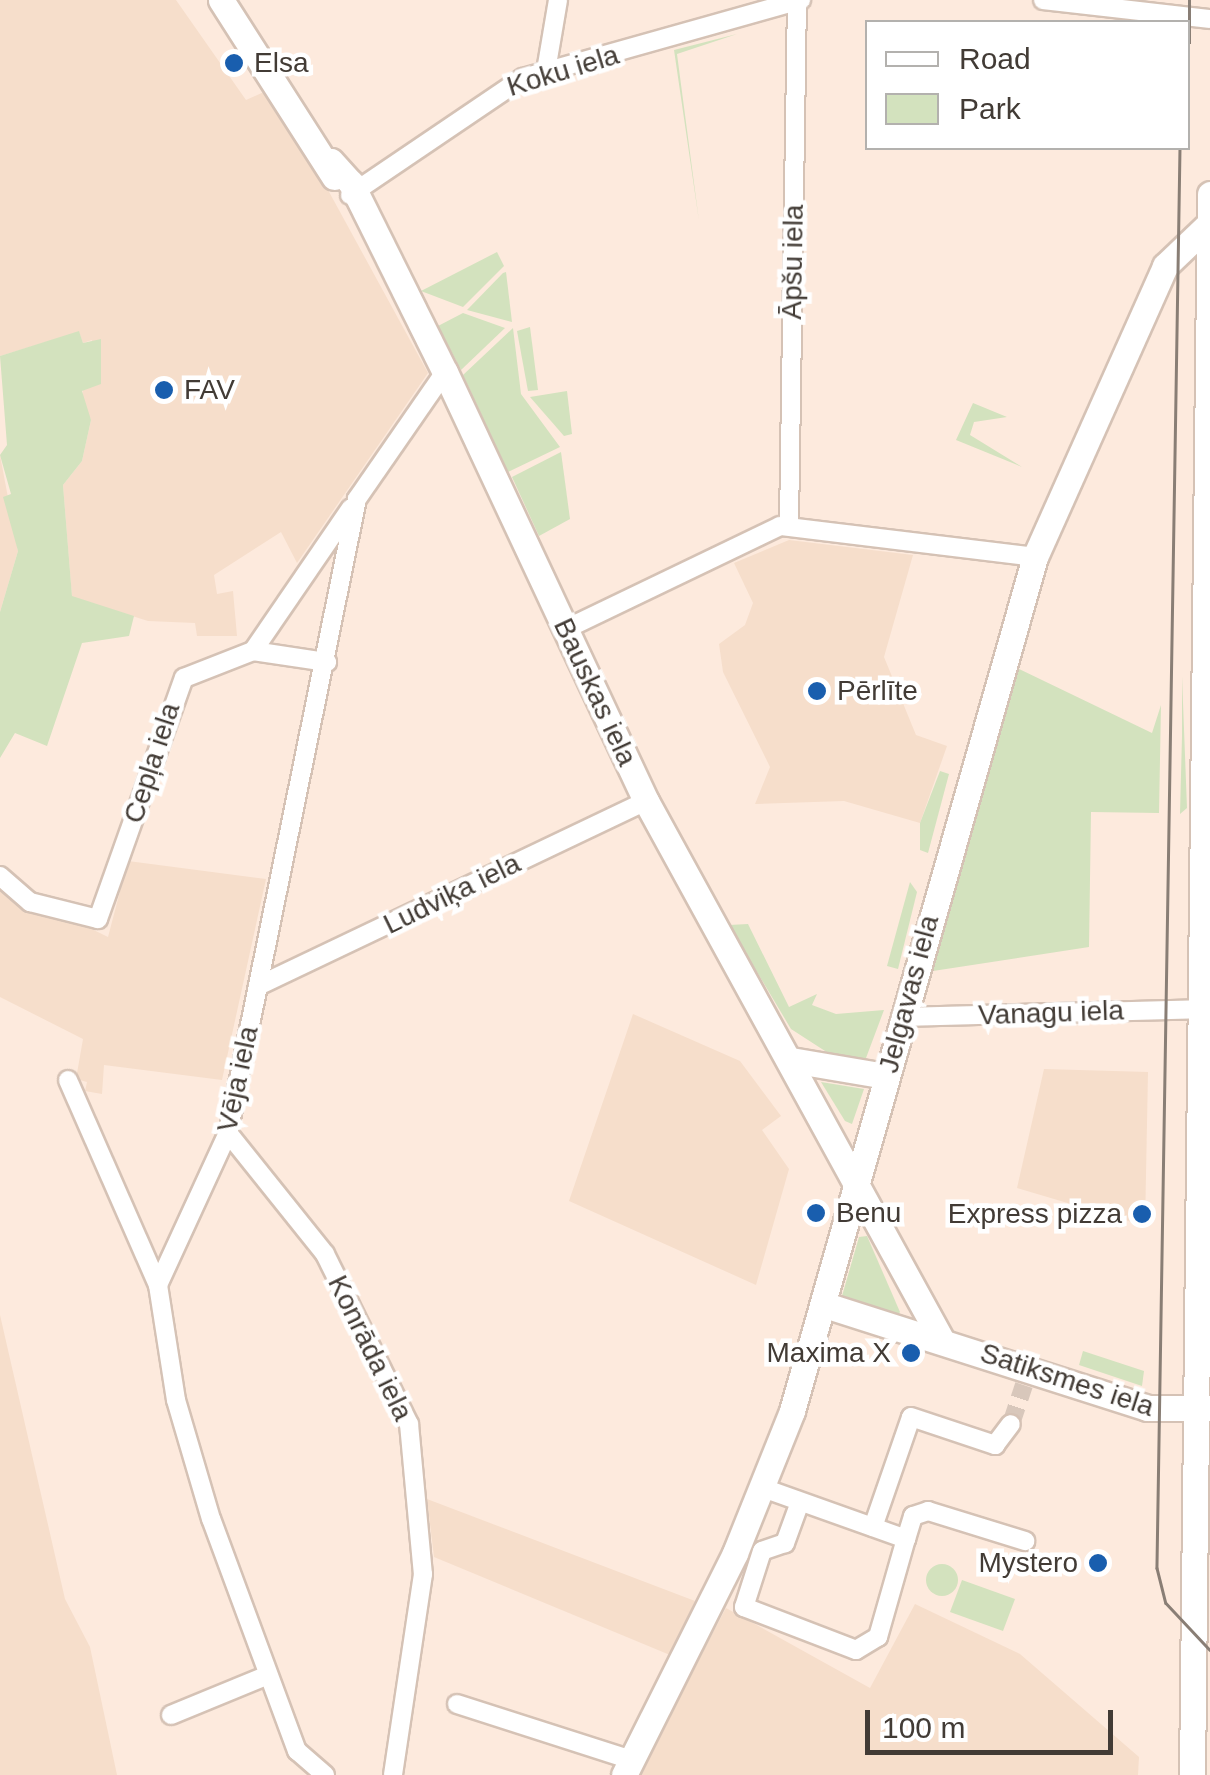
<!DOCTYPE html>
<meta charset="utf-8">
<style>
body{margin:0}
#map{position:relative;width:1210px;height:1775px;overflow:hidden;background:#fdeadd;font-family:Arial,sans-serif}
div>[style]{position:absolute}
.built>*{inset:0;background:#f6decb}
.green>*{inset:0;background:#d3e2be}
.round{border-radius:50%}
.street-tunnel>*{height:18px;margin-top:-9px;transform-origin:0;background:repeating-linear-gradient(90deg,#d8c7bb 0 18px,transparent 0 27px)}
.roads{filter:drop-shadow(2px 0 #d5c2b5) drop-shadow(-2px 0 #d5c2b5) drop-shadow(0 2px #d5c2b5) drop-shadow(0 -2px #d5c2b5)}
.street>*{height:18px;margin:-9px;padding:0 9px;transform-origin:9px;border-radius:9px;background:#fff}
.secondary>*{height:25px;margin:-12.5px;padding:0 12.5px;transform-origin:12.5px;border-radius:12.5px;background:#fff}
.tram>*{height:2.5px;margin:-1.25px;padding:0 1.25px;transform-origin:1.25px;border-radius:1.25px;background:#897e75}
.dots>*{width:28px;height:28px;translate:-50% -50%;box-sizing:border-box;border:5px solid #fff;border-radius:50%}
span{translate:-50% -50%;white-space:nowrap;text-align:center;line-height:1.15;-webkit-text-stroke:9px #fff;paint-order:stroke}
.poi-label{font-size:28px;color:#423b35}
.left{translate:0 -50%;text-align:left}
.right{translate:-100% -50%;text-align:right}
.street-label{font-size:28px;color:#423b35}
.legend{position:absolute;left:865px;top:20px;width:325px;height:130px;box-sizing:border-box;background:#fff;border:2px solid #b3b1ae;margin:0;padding:12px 18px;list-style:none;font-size:30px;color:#423b35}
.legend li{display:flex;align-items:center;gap:20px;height:50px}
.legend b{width:50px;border:2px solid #b3b1ae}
.scale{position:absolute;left:865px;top:1710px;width:248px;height:45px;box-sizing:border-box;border:5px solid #423b35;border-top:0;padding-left:12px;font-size:30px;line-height:35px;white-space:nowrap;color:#423b35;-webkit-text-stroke:8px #fff;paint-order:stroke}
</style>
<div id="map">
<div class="built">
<div style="clip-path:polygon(0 0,176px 0,246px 100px,266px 91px,304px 146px,428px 373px,297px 563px,281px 532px,214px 575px,217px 594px,233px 591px,237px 636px,197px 636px,195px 623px,148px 621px,72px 597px,63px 485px,82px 461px,91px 420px,81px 401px,92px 340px,83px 343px,79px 332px,0 356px)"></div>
<div style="clip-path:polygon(0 455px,18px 551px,0 612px)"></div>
<div style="clip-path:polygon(789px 540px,913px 555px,884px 657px,916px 735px,947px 746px,920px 823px,844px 801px,755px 804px,770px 767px,723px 672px,719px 644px,745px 625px,753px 603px,734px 563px)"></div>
<div style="clip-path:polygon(128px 861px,266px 879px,222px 1080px,104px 1065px,102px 1094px,85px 1091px,87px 1082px,76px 1079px,83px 1039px,0 997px,0 884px,108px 937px)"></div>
<div style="clip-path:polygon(633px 1014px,740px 1061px,781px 1116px,762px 1130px,789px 1169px,756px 1285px,569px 1201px)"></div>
<div style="clip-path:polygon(1044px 1069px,1148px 1072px,1145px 1226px,1017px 1188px)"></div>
<div style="clip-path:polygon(0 1315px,65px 1599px,90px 1647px,117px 1775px,0 1775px)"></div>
<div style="clip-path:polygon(427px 1499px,695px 1601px,670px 1655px,434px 1557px)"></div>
<div style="clip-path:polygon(915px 1604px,1020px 1654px,1139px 1757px,1138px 1775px,638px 1775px,726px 1608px,870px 1688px)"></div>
</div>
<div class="green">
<div style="clip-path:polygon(737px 34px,677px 54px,699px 221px,674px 50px)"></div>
<div style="clip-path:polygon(497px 252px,504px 266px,463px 307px,421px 291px)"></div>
<div style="clip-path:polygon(506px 272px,512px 322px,467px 310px,503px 273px)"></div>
<div style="clip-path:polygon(463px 313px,505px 328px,461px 370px,438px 326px)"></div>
<div style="clip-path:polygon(530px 327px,538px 390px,528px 391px,517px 331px)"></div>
<div style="clip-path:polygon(513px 328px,521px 394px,560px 447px,508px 472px,463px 375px)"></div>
<div style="clip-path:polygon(79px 331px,83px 343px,101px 339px,101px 384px,82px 391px,91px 420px,82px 461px,63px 485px,72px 596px,134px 616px,129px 636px,82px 643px,47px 746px,15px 733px,0 758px,0 612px,18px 551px,3px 497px,11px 494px,0 455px,7px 445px,0 356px)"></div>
<div style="clip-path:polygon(567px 391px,572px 434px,564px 436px,530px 397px)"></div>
<div style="clip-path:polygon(973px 403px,1007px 417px,974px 422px,970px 435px,1022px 467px,956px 440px)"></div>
<div style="clip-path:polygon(561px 452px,570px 519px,539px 536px,512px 477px)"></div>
<div style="clip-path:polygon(1015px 667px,1152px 733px,1161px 705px,1159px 813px,1091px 812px,1089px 947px,933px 971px)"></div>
<div style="clip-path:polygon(1182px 676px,1187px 808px,1180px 814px,1182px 736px)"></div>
<div style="clip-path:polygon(940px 771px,949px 774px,928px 853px,920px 850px,920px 823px)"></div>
<div style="clip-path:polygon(910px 882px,917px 892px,898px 969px,887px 966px)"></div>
<div style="clip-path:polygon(748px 924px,789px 1007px,817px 994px,812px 1005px,836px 1014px,884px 1010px,866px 1058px,839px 1060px,791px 1029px,729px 925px)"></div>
<div style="clip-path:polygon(821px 1082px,864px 1089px,852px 1124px,845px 1121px)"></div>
<div style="clip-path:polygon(867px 1236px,900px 1312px,898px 1315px,842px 1296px,859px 1237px)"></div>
<div style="clip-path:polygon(1083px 1351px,1144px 1371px,1142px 1386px,1079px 1365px)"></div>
<div class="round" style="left:926px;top:1564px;width:32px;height:32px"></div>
<div style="clip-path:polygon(962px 1580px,1015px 1599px,1003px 1631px,950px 1612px)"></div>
</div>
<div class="street-tunnel">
<div style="left:1011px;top:1424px;width:41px;rotate:-71.6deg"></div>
</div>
<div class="roads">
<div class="street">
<div style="left:1043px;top:0;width:168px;rotate:6.5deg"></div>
<div style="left:546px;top:71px;width:72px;rotate:-80.4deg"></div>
<div style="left:350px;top:195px;width:209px;rotate:-34.1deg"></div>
<div style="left:523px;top:78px;width:289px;rotate:-15.7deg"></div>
<div style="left:789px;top:524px;width:524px;rotate:-89.13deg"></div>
<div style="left:566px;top:629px;width:237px;rotate:-25.7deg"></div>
<div style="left:780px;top:526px;width:257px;rotate:6.9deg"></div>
<div style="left:253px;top:651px;width:173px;rotate:-55.6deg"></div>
<div style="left:0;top:876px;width:40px;rotate:41deg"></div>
<div style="left:30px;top:902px;width:70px;rotate:14deg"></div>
<div style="left:98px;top:919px;width:256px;rotate:-70.4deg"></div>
<div style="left:184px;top:678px;width:74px;rotate:-21.4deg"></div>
<div style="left:253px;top:651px;width:75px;rotate:8.5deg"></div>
<div style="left:258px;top:986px;width:430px;rotate:-25.5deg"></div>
<div style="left:901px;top:1017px;width:299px;rotate:-1.5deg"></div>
<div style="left:68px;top:1080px;width:224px;rotate:66.3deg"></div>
<div style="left:228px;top:1133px;width:155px;rotate:51.3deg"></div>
<div style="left:325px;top:1254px;width:190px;rotate:63.7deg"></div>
<div style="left:409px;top:1424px;width:151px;rotate:84.7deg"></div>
<div style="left:423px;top:1574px;width:203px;rotate:98.5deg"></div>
<div style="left:763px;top:1488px;width:152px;rotate:19.6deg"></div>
<div style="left:906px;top:1539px;width:24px;rotate:-73deg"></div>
<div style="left:913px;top:1516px;width:16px;rotate:-18deg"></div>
<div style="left:928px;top:1511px;width:102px;rotate:17.2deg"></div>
<div style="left:800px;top:1502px;width:44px;rotate:110.1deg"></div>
<div style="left:785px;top:1543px;width:24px;rotate:161deg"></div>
<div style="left:762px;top:1551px;width:59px;rotate:107.8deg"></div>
<div style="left:744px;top:1607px;width:120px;rotate:21deg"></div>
<div style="left:856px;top:1650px;width:26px;rotate:-31deg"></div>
<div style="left:878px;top:1637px;width:102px;rotate:-74.1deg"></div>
<div style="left:873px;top:1527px;width:116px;rotate:-70.9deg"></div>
<div style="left:911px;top:1417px;width:89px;rotate:18.4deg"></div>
<div style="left:995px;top:1445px;width:26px;rotate:-53deg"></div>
<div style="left:457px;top:1704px;width:183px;rotate:17.8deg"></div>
<div style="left:171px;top:1715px;width:105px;rotate:-22.4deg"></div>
<div style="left:325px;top:1775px;width:37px;rotate:-139deg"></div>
<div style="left:297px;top:1751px;width:247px;rotate:-110.3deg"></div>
<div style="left:211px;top:1519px;width:124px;rotate:-106.4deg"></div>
<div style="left:176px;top:1400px;width:116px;rotate:-98.9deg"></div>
<div style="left:158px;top:1285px;width:167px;rotate:-65.3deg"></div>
<div style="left:228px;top:1133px;width:647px;rotate:-78.5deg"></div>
<div style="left:357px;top:499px;width:155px;rotate:-55.3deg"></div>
</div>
<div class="secondary">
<div style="left:221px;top:0;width:210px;rotate:57.4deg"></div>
<div style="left:331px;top:161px;width:30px;rotate:48deg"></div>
<div style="left:351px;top:183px;width:211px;rotate:63.6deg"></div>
<div style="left:445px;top:372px;width:474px;rotate:64.9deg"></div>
<div style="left:646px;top:801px;width:614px;rotate:61.26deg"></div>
<div style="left:791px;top:1060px;width:96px;rotate:9.6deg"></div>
<div style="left:825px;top:1305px;width:338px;rotate:17.7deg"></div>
<div style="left:1147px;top:1408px;width:63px"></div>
<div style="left:624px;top:1775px;width:248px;rotate:-63.4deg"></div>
<div style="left:735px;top:1553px;width:153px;rotate:-68.1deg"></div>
<div style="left:792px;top:1411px;width:888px;rotate:-74.12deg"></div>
<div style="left:1035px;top:557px;width:319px;rotate:-65.9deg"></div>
<div style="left:1165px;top:266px;width:61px;rotate:-43.7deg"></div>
<div style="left:1192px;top:1775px;width:1581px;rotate:-89.35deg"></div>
</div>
</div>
<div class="tram">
<div style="left:1188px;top:93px;width:93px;rotate:-89.4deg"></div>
<div style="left:1180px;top:148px;width:1420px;rotate:90.93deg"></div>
<div style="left:1157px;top:1568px;width:36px;rotate:76deg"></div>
<div style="left:1166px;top:1603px;width:64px;rotate:46.9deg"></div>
</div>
<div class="dots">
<div style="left:234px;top:63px;background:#195eae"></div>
<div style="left:164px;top:390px;background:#195eae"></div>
<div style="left:817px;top:691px;background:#195eae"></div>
<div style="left:816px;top:1213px;background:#195eae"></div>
<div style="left:1142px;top:1214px;background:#195eae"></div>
<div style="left:911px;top:1353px;background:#195eae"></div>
<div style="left:1098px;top:1563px;background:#195eae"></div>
</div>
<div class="poi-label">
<span class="left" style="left:254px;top:63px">Elsa</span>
<span class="left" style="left:184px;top:390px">FAV</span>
<span class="left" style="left:837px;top:691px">Pērlīte</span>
<span class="left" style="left:836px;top:1213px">Benu</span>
<span class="right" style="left:1122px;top:1214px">Express pizza</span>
<span class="right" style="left:891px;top:1353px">Maxima X</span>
<span class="right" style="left:1078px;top:1563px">Mystero</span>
</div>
<div class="street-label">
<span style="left:563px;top:71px;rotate:-17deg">Koku iela</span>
<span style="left:793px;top:262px;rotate:-89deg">Āpšu iela</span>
<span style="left:595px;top:692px;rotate:65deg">Bauskas iela</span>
<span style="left:152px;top:763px;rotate:-72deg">Cepļa iela</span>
<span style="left:452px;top:894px;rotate:-26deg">Ludviķa iela</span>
<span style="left:909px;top:994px;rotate:-75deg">Jelgavas iela</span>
<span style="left:1051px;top:1013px;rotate:-2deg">Vanagu iela</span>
<span style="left:238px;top:1079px;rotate:-78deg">Vēja iela</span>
<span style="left:370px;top:1348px;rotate:64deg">Konrāda iela</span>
<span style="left:1067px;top:1380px;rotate:18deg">Satiksmes iela</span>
</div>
<ul class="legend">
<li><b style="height:12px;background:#fff"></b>Road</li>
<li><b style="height:28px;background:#d3e2be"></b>Park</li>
</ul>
<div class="scale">100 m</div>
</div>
